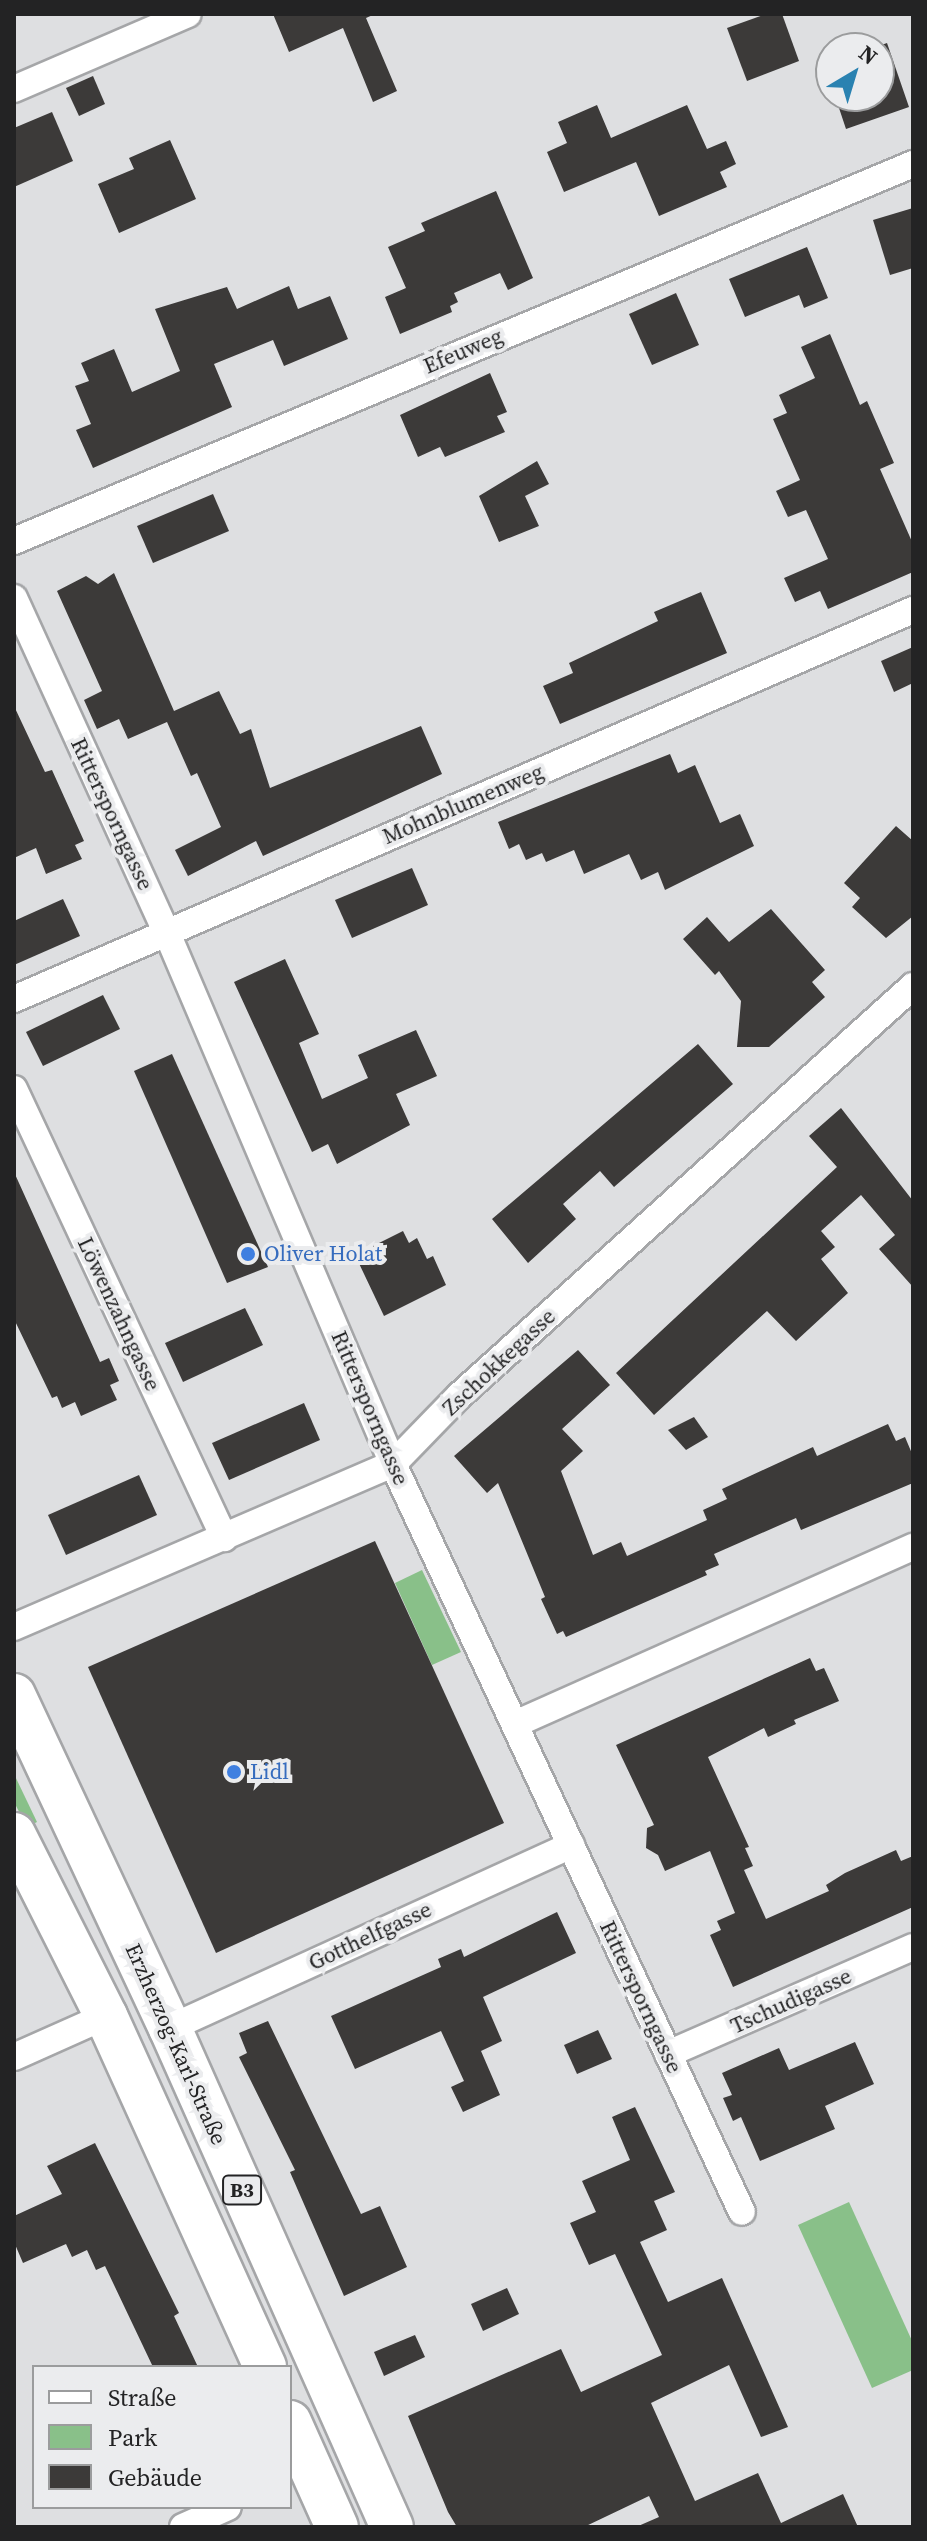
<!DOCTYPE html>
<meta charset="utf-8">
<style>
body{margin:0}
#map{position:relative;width:927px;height:2541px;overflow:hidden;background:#dedfe1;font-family:"Source Serif 4",serif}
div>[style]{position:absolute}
.green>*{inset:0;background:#89c089}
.building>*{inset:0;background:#3c3a39}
.roads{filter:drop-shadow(2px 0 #a5a6a8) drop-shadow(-2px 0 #a5a6a8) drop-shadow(0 2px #a5a6a8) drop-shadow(0 -2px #a5a6a8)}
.street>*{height:26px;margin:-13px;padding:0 13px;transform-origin:13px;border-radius:13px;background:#fff}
.primary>*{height:42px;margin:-21px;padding:0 21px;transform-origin:21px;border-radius:21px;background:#fff}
.dots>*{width:22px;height:22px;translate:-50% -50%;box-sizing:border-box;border:4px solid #ebecee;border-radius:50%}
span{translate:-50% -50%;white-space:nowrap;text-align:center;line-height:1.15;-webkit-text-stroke:8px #ebecee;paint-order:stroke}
.shield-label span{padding:2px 6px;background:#ebecee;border:2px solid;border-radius:6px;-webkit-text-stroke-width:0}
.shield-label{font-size:20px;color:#232324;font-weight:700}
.street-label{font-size:22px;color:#232324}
.shop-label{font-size:22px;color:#366cbe}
.left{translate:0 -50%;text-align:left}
.frame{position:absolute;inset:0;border:16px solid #232324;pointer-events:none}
.legend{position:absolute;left:32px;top:2365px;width:260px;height:144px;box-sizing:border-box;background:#ebecee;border:2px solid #9b9c9d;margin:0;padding:10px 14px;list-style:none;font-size:24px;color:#232324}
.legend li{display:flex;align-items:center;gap:16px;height:40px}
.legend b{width:40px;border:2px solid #9b9c9d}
.north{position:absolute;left:815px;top:32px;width:80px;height:80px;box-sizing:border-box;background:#ebecee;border:2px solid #9b9c9d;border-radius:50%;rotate:38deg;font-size:22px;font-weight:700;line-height:32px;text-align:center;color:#232324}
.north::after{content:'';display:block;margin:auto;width:28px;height:36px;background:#2a82b1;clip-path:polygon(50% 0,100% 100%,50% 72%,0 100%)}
</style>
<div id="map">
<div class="green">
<div style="clip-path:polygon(422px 1570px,461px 1652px,432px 1665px,395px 1583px)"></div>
<div style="clip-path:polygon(14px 1774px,37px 1822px,27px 1827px,14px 1802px)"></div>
<div style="clip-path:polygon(849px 2202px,913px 2343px,913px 2370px,872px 2388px,798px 2225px)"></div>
</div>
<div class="building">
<div style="clip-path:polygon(273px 14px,375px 14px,366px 18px,397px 91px,373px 102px,343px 28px,289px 52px)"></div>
<div style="clip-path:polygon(766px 14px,782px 14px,799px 61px,747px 81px,727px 28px)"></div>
<div style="clip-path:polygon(887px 43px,909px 107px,846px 129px,835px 96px,879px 96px,879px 48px,873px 48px)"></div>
<div style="clip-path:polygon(93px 76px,105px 104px,79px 116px,66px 88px)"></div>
<div style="clip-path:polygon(597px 105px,611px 138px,687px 105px,707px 149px,726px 141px,736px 164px,720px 172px,727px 187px,659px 216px,636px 162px,564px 192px,547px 152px,567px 143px,558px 122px)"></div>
<div style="clip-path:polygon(52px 112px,73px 161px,14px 187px,14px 128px)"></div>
<div style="clip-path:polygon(170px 140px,196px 199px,119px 233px,98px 184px,134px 169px,129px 158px)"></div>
<div style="clip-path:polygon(496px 191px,533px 278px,508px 290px,500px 273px,454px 293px,458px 302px,450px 306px,452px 312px,400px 334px,385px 297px,406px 288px,388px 247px,425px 231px,421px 223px)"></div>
<div style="clip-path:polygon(913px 208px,913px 268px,890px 275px,873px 220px)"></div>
<div style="clip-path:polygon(807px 247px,828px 298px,804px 308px,799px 295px,745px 317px,729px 279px)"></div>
<div style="clip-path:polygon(289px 286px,298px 309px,330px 296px,348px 339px,284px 366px,273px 340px,214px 364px,232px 407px,93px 468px,76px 430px,91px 424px,75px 386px,89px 381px,81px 363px,114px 349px,132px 392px,180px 371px,155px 309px,227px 287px,237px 309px)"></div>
<div style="clip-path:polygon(676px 293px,699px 345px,652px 365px,629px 314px)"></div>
<div style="clip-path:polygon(830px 334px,860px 405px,867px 401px,894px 463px,880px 469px,913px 544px,913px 572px,828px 609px,820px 591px,795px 602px,784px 578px,828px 559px,806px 510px,788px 517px,776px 491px,800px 480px,773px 419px,787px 413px,779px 395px,815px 378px,801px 347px)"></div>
<div style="clip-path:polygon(490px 373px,507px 412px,497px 416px,505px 432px,445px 457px,440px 447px,418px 457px,400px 415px)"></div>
<div style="clip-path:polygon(537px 461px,549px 484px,525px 496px,539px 526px,499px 542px,479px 496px)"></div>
<div style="clip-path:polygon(213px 494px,229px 531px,153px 563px,137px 526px)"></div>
<div style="clip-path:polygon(114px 573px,174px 711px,219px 691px,240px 734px,251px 729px,270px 788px,421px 726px,442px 774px,263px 856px,256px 841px,188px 876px,175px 850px,221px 827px,197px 773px,191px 776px,167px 722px,128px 739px,119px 719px,97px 729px,84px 700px,102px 691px,57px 591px,86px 576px,98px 584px)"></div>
<div style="clip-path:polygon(701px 592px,727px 653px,560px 724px,543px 686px,573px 673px,569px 663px,658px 621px,654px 612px)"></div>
<div style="clip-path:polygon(913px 647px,913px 683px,894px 692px,881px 661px)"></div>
<div style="clip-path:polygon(14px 706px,45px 772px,52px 770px,84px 841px,75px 845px,82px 859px,46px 874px,36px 848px,14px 858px)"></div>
<div style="clip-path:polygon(670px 754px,678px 773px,695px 765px,720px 823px,740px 814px,754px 846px,665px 890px,658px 872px,641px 880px,629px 854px,584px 874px,574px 850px,546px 862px,542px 853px,526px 860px,519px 844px,509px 849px,498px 822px)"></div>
<div style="clip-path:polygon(896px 826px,913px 841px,913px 916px,886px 938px,852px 907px,860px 898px,844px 883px)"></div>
<div style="clip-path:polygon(412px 868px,428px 905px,352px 938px,335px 900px)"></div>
<div style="clip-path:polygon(63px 899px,80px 936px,14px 965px,14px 921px)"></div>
<div style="clip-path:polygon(771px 909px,825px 970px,812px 982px,825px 997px,769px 1047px,737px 1047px,741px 1001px,719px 971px,715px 975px,683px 939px,707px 917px,729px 942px)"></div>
<div style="clip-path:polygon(285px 959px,319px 1034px,299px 1043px,322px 1099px,368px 1078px,358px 1055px,416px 1030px,437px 1076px,396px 1094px,410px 1125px,337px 1164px,328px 1144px,312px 1152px,234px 982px)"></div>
<div style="clip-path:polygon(103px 995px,120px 1029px,43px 1066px,26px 1032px)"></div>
<div style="clip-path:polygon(698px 1044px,733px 1084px,614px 1187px,600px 1171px,563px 1204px,576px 1219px,528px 1263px,492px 1219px)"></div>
<div style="clip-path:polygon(172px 1054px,268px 1267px,227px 1283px,134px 1071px)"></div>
<div style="clip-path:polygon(841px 1108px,913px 1201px,913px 1287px,879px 1249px,895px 1235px,861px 1195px,821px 1231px,835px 1247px,821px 1259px,848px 1293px,796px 1341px,767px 1311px,654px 1415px,616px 1373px,837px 1167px,809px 1136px)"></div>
<div style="clip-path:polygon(14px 1172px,100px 1362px,109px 1358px,119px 1381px,110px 1385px,117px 1400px,81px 1416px,75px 1402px,62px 1408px,57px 1396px,52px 1398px,14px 1319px)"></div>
<div style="clip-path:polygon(403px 1231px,409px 1243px,417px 1238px,427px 1259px,433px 1256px,446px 1285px,384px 1316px,355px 1255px)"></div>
<div style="clip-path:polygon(245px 1308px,263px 1345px,183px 1382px,165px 1343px)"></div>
<div style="clip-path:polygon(578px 1350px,610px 1385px,562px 1429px,583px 1451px,561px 1471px,593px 1555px,621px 1542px,627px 1556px,707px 1520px,703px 1510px,727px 1499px,722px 1489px,813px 1447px,817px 1456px,888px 1424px,896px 1441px,905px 1437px,913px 1456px,913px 1483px,801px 1530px,796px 1518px,714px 1554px,719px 1565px,705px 1571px,707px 1575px,566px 1637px,563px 1631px,557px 1634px,541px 1599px,545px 1597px,498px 1483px,487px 1493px,454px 1456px)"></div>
<div style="clip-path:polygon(304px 1403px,320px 1440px,229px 1480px,212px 1443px)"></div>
<div style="clip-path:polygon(694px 1417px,708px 1437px,686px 1450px,668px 1430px)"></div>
<div style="clip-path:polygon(139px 1475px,157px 1515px,66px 1555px,48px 1515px)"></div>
<div style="clip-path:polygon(375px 1541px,504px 1823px,216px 1953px,88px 1667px)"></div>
<div style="clip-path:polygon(810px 1658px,816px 1671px,824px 1668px,839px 1701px,794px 1720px,796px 1724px,768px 1737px,764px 1728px,708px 1757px,749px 1847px,745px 1848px,753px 1866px,744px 1870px,766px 1919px,829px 1891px,826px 1885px,845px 1873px,896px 1850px,901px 1861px,913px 1856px,913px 1907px,733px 1987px,710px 1935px,721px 1930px,717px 1921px,735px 1913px,710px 1851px,665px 1871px,658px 1855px,646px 1848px,647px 1828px,654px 1825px,616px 1745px)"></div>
<div style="clip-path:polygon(557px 1912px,576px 1953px,483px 1997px,502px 2041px,481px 2051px,500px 2095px,463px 2112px,451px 2087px,464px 2081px,441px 2031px,355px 2069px,331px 2016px,441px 1967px,438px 1959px,461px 1949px,464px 1957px)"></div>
<div style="clip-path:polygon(268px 2021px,361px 2214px,380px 2206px,407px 2267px,344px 2296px,290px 2172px,295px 2170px,239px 2057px,247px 2053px,239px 2033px)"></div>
<div style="clip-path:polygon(598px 2030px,612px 2059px,577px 2074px,564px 2045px)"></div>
<div style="clip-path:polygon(855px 2042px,874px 2084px,825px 2106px,835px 2129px,760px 2161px,741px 2117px,733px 2121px,723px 2098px,732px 2095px,722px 2073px,779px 2048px,789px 2070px)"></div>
<div style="clip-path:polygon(635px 2107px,675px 2192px,654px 2201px,667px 2230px,640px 2242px,668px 2302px,722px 2278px,788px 2427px,761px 2437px,729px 2365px,651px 2403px,695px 2501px,758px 2473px,781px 2523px,843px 2494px,858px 2527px,636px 2527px,659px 2517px,649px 2496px,584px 2527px,457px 2527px,448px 2512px,408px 2416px,561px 2349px,581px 2392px,662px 2355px,615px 2254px,589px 2265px,570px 2223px,596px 2212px,582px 2181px,630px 2160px,612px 2117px)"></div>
<div style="clip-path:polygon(95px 2143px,179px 2313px,174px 2316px,198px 2367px,153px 2367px,105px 2266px,96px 2270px,87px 2250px,72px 2257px,66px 2244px,23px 2263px,14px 2242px,14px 2216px,62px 2194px,47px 2166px)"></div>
<div style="clip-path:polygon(507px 2288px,519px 2314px,483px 2331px,471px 2304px)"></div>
<div style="clip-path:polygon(415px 2335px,425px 2357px,384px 2376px,374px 2352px)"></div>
</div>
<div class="roads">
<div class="street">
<div style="left:14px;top:89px;width:189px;rotate:-23.3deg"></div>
<div style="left:14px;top:541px;width:975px;rotate:-22.75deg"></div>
<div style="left:14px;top:598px;width:368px;rotate:65.5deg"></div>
<div style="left:167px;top:933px;width:577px;rotate:66.94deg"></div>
<div style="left:393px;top:1464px;width:825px;rotate:64.99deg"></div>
<div style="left:14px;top:999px;width:980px;rotate:-23.4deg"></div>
<div style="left:14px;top:1089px;width:496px;rotate:64.9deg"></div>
<div style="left:14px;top:1627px;width:413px;rotate:-23.3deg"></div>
<div style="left:393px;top:1464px;width:95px;rotate:-45.9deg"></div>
<div style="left:459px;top:1396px;width:612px;rotate:-42.08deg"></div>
<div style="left:515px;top:1724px;width:436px;rotate:-24deg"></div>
<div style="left:170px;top:2028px;width:441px;rotate:-24.5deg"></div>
<div style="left:668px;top:2054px;width:267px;rotate:-23.6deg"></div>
<div style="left:14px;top:2057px;width:101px;rotate:-24deg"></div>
<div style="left:183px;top:2527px;width:49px;rotate:-24deg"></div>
</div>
<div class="primary">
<div style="left:14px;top:1695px;width:368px;rotate:64.9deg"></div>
<div style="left:170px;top:2028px;width:546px;rotate:66.02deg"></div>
<div style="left:14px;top:1834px;width:204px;rotate:63.2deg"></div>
<div style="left:106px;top:2016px;width:385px;rotate:65.6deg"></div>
<div style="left:290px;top:2422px;width:115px;rotate:65.9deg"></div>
</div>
</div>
<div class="dots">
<div style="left:248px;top:1254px;background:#3f7fe0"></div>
<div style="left:234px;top:1772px;background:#3f7fe0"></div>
</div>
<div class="shield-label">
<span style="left:242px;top:2190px">B3</span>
</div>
<div class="street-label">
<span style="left:463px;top:351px;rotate:-23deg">Efeuweg</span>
<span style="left:463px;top:804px;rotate:-23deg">Mohnblumenweg</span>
<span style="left:112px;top:814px;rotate:65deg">Rittersporngasse</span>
<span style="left:119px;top:1314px;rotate:65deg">Löwenzahngasse</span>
<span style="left:499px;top:1362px;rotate:-43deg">Zschokkegasse</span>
<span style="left:370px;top:1408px;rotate:67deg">Rittersporngasse</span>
<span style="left:370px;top:1936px;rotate:-25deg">Gotthelfgasse</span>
<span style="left:641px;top:1997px;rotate:65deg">Rittersporngasse</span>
<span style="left:791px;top:2001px;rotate:-24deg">Tschudigasse</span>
<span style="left:176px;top:2044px;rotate:66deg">Erzherzog-Karl-Straße</span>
</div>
<div class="shop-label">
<span class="left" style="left:264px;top:1254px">Oliver Holat</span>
<span class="left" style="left:250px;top:1772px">Lidl</span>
</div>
<div class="frame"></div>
<ul class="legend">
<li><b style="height:10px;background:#fff"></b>Straße</li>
<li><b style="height:22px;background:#89c089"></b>Park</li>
<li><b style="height:22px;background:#3c3a39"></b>Gebäude</li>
</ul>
<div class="north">N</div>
</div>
